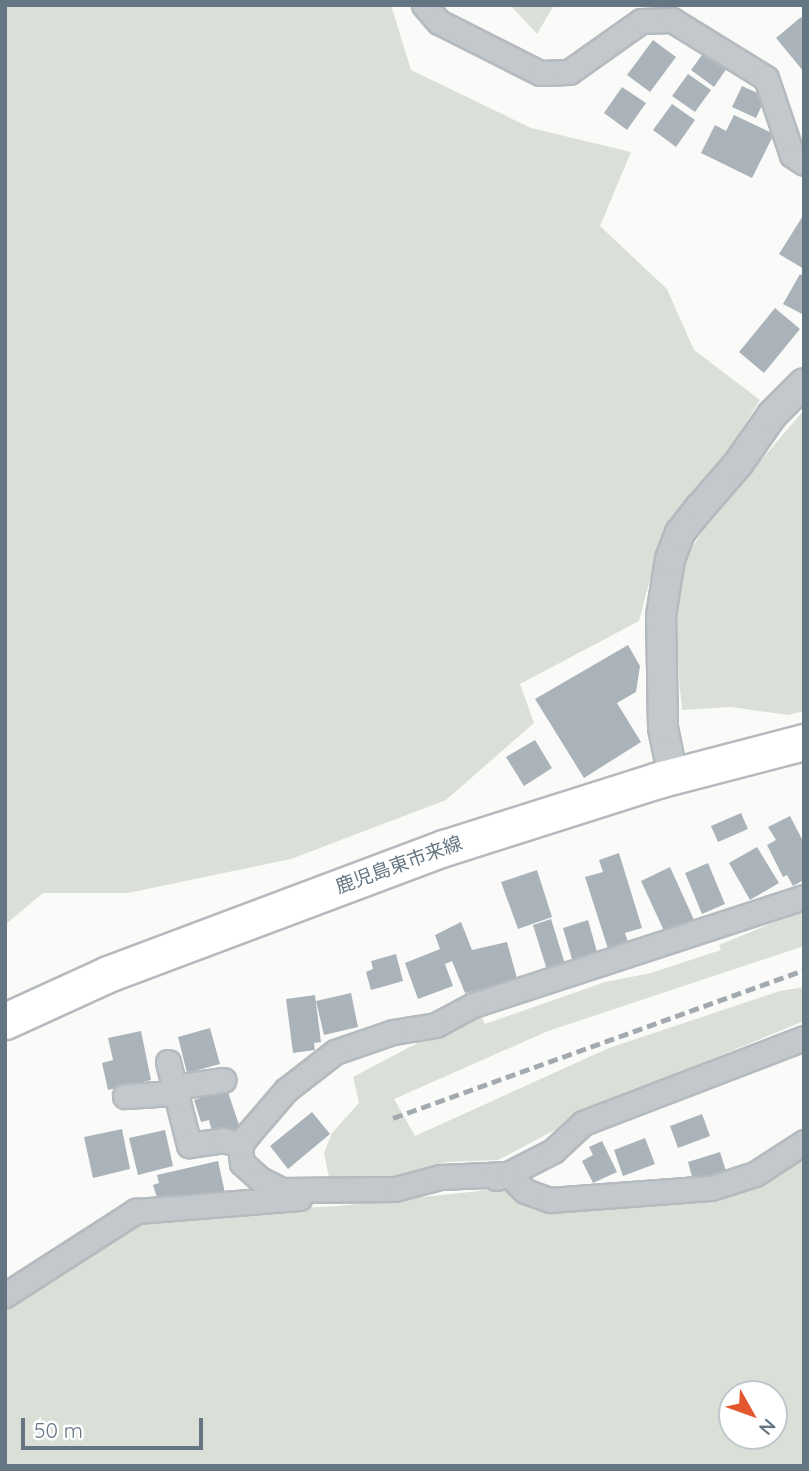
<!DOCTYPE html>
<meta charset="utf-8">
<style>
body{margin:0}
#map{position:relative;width:809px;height:1471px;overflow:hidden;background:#fafaf8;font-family:Quicksand,"Noto Sans JP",sans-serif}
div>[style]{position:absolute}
.green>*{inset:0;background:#dadfd7}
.building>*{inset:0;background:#aab3b9}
.roads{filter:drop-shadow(2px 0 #b5babe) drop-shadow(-2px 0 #b5babe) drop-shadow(0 2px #b5babe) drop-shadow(0 -2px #b5babe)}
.minor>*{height:23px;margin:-11.5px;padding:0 11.5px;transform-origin:11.5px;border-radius:11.5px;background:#c3c8cc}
.tertiary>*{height:28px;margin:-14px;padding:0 14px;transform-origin:14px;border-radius:14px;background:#c3c8cc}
.primary>*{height:35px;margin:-17.5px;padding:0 17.5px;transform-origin:17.5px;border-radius:17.5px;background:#fff}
.rail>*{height:5px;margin-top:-2.5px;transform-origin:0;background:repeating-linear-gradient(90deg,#a2aab0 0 10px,transparent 0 15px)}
span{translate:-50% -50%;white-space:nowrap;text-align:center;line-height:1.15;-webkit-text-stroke:7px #fff;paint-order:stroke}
.street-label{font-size:19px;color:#657683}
.frame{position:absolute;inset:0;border:7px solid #657683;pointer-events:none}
.north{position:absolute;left:718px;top:1380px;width:70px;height:70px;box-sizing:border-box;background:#fff;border:2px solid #c1c8cd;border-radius:50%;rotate:130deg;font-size:19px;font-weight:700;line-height:28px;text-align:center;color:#657683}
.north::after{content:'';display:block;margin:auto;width:24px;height:32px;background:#e4572e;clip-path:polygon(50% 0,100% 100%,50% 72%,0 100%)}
.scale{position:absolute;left:21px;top:1418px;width:182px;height:32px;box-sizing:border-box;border:4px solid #657683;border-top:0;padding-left:9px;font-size:21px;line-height:24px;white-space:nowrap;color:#657683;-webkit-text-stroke:5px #fff;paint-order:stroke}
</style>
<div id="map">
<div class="green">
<div style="clip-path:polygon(5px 5px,391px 5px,411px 70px,531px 128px,631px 152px,600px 226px,667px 289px,694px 350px,760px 400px,705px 488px,661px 538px,639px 621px,520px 684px,534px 723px,446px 800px,291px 859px,128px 893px,43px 893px,5px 925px)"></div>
<div style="clip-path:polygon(510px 5px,554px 5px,537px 34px)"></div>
<div style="clip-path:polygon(804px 410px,804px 711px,788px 715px,731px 707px,682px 710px,674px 626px,684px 560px,713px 516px)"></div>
<div style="clip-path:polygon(804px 910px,804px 946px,548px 1031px,394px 1099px,415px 1136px,609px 1048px,780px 991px,804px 987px,804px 1021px,612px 1100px,498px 1160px,446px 1162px,393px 1179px,330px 1182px,324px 1153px,332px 1133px,359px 1103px,353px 1077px,478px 1011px,485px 1024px,605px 982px,651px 973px,721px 950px,719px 945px)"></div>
<div style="clip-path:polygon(evenodd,804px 1151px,804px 1466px,5px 1466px,5px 1301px,138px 1217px,338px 1206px,479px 1191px,506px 1183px,524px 1201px,711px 1192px,804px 1151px,732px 1394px,774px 1394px,774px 1436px,732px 1436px,732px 1394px)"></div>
</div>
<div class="building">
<div style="clip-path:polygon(801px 17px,804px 21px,804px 72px,776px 38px)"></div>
<div style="clip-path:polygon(653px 40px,676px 57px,650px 92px,627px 75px)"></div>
<div style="clip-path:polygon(707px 48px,729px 65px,714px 87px,691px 70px)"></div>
<div style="clip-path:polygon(688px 74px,711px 90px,695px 112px,672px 96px)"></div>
<div style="clip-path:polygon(742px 86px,766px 97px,756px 118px,732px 107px)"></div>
<div style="clip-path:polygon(622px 87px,646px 103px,627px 130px,604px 113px)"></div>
<div style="clip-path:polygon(672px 104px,695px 120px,676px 147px,653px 130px)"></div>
<div style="clip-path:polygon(734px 115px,774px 134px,752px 178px,701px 153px,715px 125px,726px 131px)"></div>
<div style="clip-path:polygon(804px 214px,804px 269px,779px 254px)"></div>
<div style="clip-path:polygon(800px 274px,804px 277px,804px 315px,783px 304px)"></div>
<div style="clip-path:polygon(775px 308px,800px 329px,764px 373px,739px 352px)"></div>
<div style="clip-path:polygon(628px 645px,640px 666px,636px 692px,617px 703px,641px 742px,584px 778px,535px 699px)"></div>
<div style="clip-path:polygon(535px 740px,552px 768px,524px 786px,506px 757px)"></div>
<div style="clip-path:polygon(741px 813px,748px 829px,718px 842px,711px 826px)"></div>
<div style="clip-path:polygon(790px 816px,804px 843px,804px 880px,793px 886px,787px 875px,783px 877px,767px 845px,776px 840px,768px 827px)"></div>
<div style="clip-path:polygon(757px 847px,779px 883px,750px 900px,729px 863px)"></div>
<div style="clip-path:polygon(619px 853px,642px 928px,625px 933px,630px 948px,610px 955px,585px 877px,603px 872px,599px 860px)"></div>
<div style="clip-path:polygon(708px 863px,725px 904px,702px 914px,685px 873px)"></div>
<div style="clip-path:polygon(670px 867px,694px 920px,665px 933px,641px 881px)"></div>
<div style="clip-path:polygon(537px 870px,552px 917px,518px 929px,501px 882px)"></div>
<div style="clip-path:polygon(551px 919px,565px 964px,547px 970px,533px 925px)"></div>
<div style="clip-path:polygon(588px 920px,599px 959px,574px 966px,563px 928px)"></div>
<div style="clip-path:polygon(461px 922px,472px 950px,507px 942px,518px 982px,465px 993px,452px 961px,445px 964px,453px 986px,418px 999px,405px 963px,440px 949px,435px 935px)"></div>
<div style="clip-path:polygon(396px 954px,403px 981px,371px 990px,366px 972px,373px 969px,371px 961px)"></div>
<div style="clip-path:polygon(351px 993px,358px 1027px,324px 1035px,316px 1001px)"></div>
<div style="clip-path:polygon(315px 995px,321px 1042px,314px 1043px,315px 1050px,293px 1053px,286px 999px)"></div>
<div style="clip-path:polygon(210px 1028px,220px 1064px,187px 1073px,178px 1037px)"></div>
<div style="clip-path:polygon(141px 1031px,151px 1080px,108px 1090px,102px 1063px,113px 1060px,108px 1038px)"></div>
<div style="clip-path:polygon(227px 1089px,241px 1131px,228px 1135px,226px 1127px,212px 1132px,209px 1120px,201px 1122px,194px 1100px)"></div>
<div style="clip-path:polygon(312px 1112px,330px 1134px,288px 1169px,270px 1146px)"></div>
<div style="clip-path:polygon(702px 1114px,710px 1136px,678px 1148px,670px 1126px)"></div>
<div style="clip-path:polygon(122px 1129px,130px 1169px,93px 1178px,84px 1137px)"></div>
<div style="clip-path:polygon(165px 1130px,173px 1166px,138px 1175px,129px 1138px)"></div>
<div style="clip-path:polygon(645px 1138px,655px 1164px,623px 1176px,614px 1150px)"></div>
<div style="clip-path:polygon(602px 1141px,617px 1172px,593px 1183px,582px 1161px,593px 1155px,589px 1147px)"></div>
<div style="clip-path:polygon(720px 1152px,726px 1171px,693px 1180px,688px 1162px)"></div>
<div style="clip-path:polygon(218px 1161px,225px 1193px,158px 1201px,153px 1185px,159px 1183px,157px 1175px)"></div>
</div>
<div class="roads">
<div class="minor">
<div style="left:424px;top:5px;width:23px;rotate:49deg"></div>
<div style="left:439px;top:22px;width:113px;rotate:26.8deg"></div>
<div style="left:540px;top:73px;width:29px;rotate:-2deg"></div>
<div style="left:569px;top:72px;width:88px;rotate:-35.3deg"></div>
<div style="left:641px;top:21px;width:31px;rotate:-2deg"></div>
<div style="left:672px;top:20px;width:110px;rotate:31.7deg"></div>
<div style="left:766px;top:78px;width:81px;rotate:71.3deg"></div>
<div style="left:792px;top:155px;width:14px;rotate:34deg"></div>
<div style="left:804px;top:897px;width:348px;rotate:161.9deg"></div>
<div style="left:473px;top:1005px;width:42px;rotate:151.6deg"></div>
<div style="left:436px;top:1025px;width:44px;rotate:170.8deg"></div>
<div style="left:393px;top:1032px;width:61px;rotate:161deg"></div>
<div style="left:335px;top:1052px;width:62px;rotate:142.2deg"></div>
<div style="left:286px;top:1090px;width:57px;rotate:130.7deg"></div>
<div style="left:249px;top:1133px;width:15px;rotate:127deg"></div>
<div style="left:240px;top:1145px;width:18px;rotate:84deg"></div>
<div style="left:242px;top:1163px;width:24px;rotate:42deg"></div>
<div style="left:260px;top:1179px;width:25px;rotate:27deg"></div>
<div style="left:282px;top:1190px;width:113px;rotate:-0.5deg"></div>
<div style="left:395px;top:1189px;width:47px;rotate:-14.9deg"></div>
<div style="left:440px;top:1177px;width:68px;rotate:-2.5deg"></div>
<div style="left:508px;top:1174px;width:51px;rotate:-27.1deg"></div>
<div style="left:553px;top:1151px;width:41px;rotate:-43deg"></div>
<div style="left:583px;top:1123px;width:237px;rotate:-21deg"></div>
<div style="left:168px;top:1062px;width:86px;rotate:75.8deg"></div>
<div style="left:189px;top:1145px;width:34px;rotate:-8deg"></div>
<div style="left:223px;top:1140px;width:18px;rotate:16deg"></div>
<div style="left:175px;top:1087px;width:49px;rotate:-8.3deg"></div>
<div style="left:125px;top:1096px;width:51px;rotate:-3.4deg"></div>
<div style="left:496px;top:1178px;width:13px;rotate:-18deg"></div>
<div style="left:508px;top:1174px;width:24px;rotate:45deg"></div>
<div style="left:525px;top:1191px;width:27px;rotate:20deg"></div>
<div style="left:550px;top:1200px;width:161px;rotate:-4.3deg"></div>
<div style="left:711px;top:1188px;width:46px;rotate:-17.7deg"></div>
<div style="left:755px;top:1174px;width:59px;rotate:-33.1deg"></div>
<div style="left:5px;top:1295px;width:156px;rotate:-32.7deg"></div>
<div style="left:136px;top:1211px;width:164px;rotate:-4.6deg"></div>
</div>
<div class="tertiary">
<div style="left:673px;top:777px;width:50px;rotate:-101.5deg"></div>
<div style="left:663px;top:728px;width:112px;rotate:-91deg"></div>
<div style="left:661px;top:616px;width:58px;rotate:-81deg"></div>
<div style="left:670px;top:559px;width:28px;rotate:-69deg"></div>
<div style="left:680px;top:533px;width:31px;rotate:-52deg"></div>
<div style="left:699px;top:509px;width:60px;rotate:-49.1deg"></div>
<div style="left:738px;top:464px;width:60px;rotate:-55.2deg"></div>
<div style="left:772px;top:415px;width:45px;rotate:-45deg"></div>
</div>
<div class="primary">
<div style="left:5px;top:1021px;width:113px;rotate:-24.5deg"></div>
<div style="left:108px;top:974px;width:359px;rotate:-20.6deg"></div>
<div style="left:444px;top:848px;width:225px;rotate:-17.6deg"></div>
<div style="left:658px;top:780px;width:151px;rotate:-14.6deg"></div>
</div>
</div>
<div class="rail">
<div style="left:393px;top:1118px;width:437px;rotate:-19.8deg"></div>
</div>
<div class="street-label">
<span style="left:399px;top:865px;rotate:-20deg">鹿児島東市来線</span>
</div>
<div class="frame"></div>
<div class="north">N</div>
<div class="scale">50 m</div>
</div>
